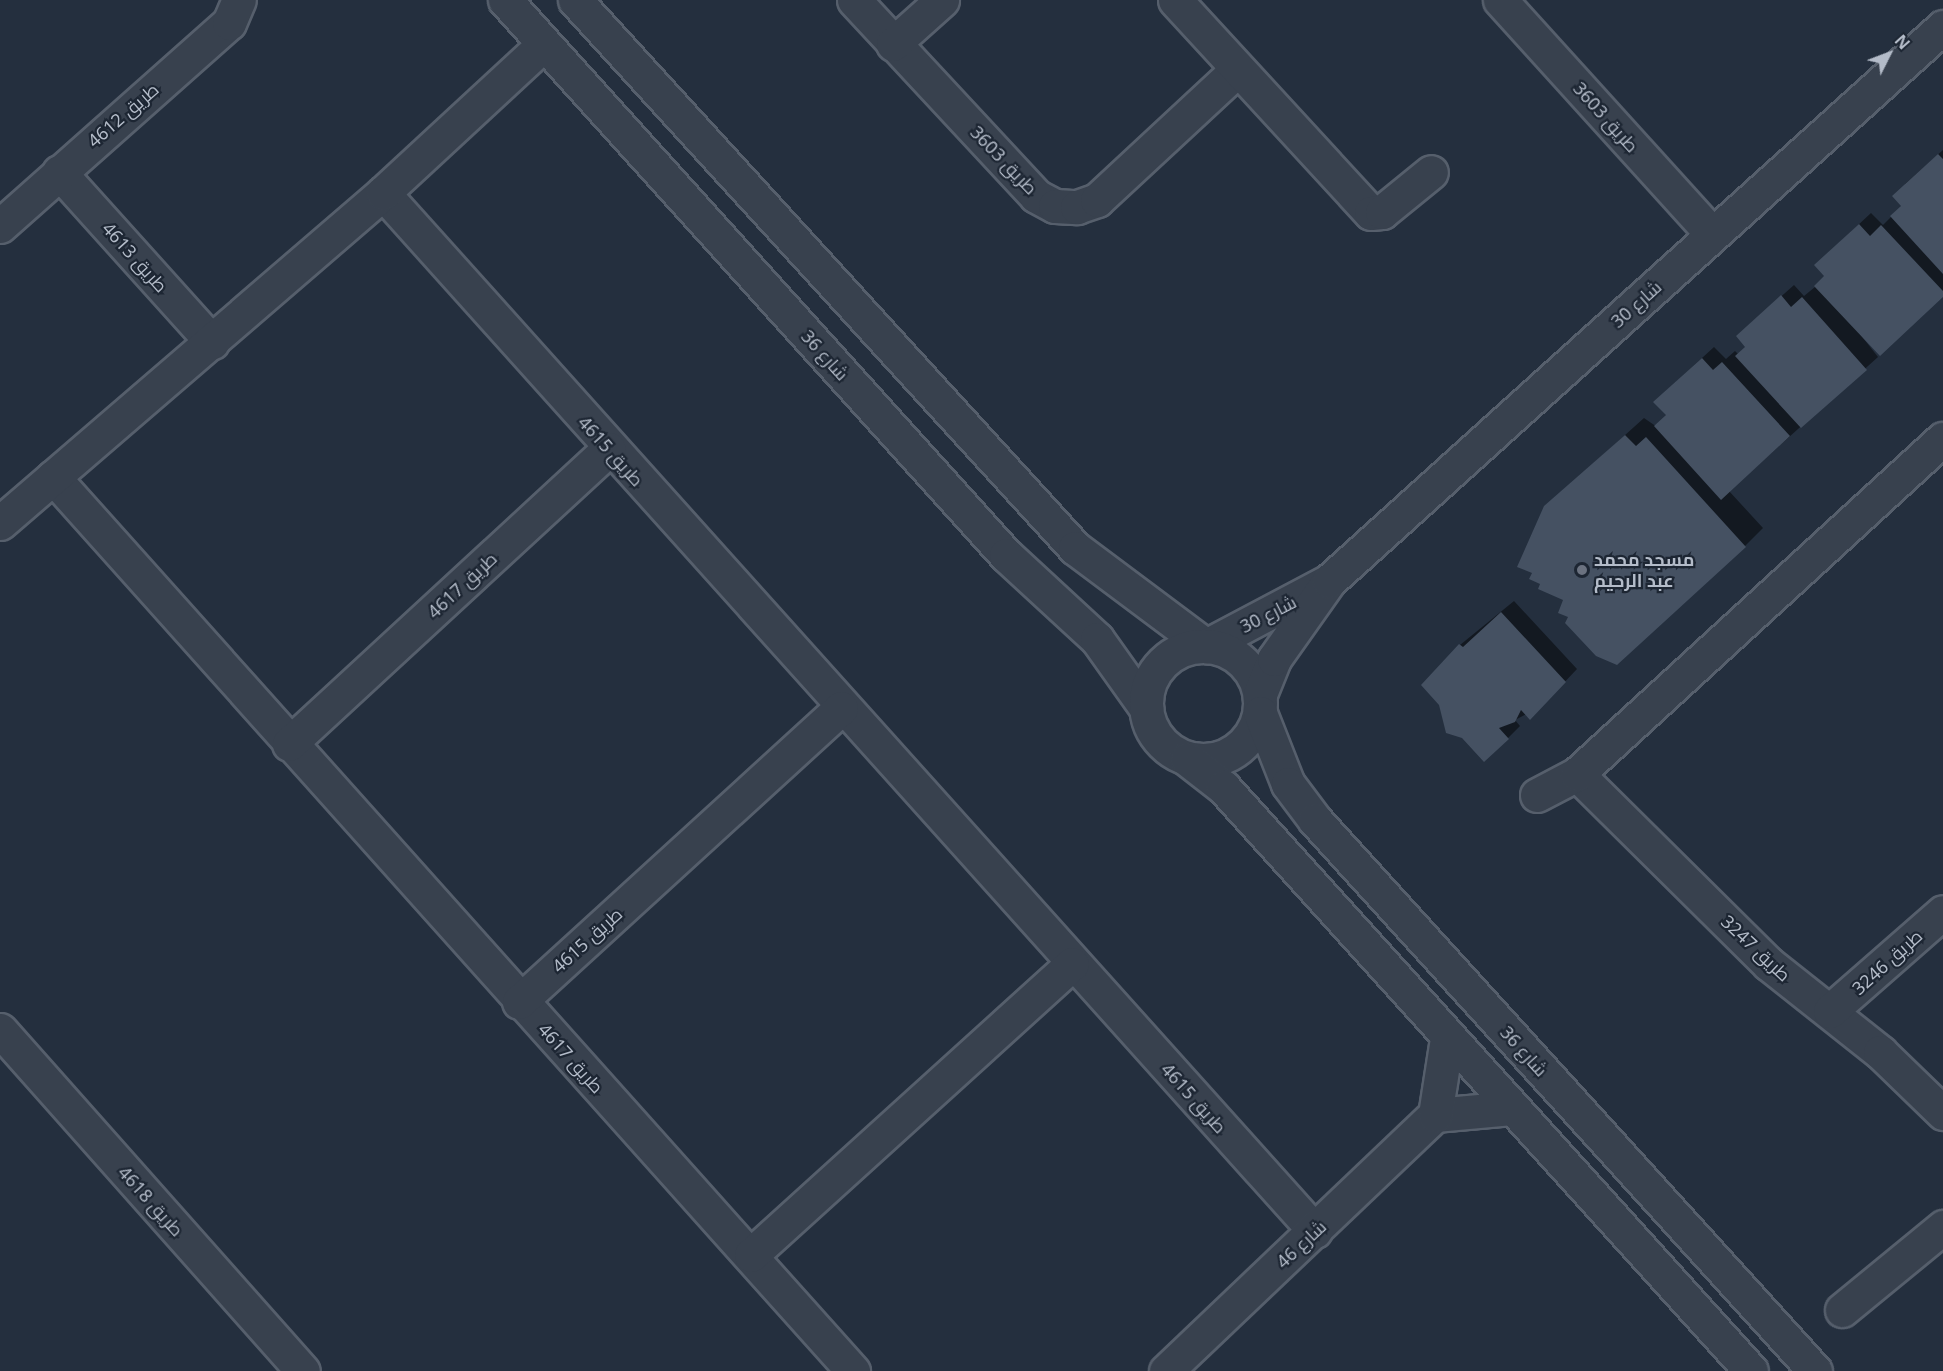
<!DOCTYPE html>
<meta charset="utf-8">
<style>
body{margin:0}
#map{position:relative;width:1943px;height:1371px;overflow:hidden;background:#242f3e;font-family:"Noto Sans",Cairo,sans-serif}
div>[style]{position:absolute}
.shadow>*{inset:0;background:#0007}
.building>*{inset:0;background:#455162}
.roads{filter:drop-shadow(2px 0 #565f6c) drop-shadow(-2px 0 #565f6c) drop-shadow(0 2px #565f6c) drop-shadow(0 -2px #565f6c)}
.minor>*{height:33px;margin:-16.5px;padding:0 16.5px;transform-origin:16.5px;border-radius:16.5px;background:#38414e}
.tertiary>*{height:33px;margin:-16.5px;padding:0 16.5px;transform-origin:16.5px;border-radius:16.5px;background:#38414e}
.tertiary>.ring{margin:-16.5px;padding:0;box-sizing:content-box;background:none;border:33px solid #38414e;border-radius:50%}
.dots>*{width:16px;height:16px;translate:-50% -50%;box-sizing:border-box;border:3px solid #1d2633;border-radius:50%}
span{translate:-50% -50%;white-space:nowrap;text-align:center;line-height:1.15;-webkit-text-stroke:4.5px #1d2633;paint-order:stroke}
.street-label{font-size:18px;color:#b4bcc9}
.poi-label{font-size:18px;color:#b4bcc9;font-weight:700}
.left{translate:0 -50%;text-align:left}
.north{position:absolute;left:1859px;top:24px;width:60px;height:60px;-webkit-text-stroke:4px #1d2633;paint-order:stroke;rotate:48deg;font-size:16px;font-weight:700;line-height:24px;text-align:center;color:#b4bcc9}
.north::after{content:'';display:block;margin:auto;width:21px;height:27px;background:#b4bcc9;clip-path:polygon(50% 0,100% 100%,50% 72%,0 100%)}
</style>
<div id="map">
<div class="shadow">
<div style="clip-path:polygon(1943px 150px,1943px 295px,1856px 329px,1878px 357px,1729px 491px,1763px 528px,1745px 546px,1570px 617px,1565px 599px,1542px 584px,1545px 507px,1644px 418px,1657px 427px,1667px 414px,1667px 390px,1714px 347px,1726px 359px,1735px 351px,1739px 355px,1747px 346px,1750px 324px,1794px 285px,1804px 296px,1815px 287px,1826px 276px,1828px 253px,1871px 213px,1883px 225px,1902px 206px,1905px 184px)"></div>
<div style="clip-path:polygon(1514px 601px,1577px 669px,1542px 706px,1515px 720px,1520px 726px,1508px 738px,1462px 737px,1460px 645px)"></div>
</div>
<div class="building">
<div style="clip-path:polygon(1938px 154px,1943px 159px,1943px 274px,1890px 216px,1901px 206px,1892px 196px)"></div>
<div style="clip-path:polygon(1859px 224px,1870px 236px,1881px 225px,1943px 291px,1943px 297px,1880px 356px,1814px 286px,1824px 276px,1814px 265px)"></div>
<div style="clip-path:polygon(1781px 295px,1791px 307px,1802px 297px,1867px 370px,1801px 428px,1735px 356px,1745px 347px,1736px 336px)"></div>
<div style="clip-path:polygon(1702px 358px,1713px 370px,1722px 362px,1790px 436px,1721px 500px,1654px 426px,1666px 415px,1653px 402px)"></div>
<div style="clip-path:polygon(1625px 435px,1636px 446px,1646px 437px,1746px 547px,1617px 665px,1596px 656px,1565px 623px,1568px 617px,1558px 613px,1563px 600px,1538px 589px,1540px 584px,1529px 579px,1532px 573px,1517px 567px,1544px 506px)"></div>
<div style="clip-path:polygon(1501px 612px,1566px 682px,1530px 720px,1521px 710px,1515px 722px,1499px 728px,1509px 739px,1484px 762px,1462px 738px,1446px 733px,1439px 705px,1421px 685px,1459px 644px,1463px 647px)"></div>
</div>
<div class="roads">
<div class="minor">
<div style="left:854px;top:0;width:267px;rotate:47.1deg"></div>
<div style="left:1036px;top:196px;width:21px;rotate:28deg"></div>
<div style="left:1055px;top:206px;width:22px;rotate:3deg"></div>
<div style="left:1077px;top:207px;width:21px;rotate:-19deg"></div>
<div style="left:1097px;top:200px;width:192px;rotate:-42.9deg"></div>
<div style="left:1175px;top:0;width:289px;rotate:47.4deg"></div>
<div style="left:1371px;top:213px;width:11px;rotate:-5deg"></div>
<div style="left:1382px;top:212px;width:63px;rotate:-39.2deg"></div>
<div style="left:1500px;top:0;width:316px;rotate:47.8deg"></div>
<div style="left:893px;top:44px;width:66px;rotate:-41.9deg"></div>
<div style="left:59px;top:172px;width:229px;rotate:48deg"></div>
<div style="left:383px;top:193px;width:1395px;rotate:48.08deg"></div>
<div style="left:0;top:226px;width:306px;rotate:-41.6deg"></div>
<div style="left:229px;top:23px;width:25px;rotate:-67deg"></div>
<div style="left:53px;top:477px;width:1200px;rotate:48.18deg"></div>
<div style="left:0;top:523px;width:506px;rotate:-40.75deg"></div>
<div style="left:383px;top:193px;width:219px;rotate:-42.8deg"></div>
<div style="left:289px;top:744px;width:435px;rotate:-42.7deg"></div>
<div style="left:1577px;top:774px;width:270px;rotate:44.7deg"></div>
<div style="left:1769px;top:964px;width:142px;rotate:38.4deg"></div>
<div style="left:1880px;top:1052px;width:88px;rotate:44.1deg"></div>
<div style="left:1537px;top:795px;width:45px;rotate:-27.7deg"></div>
<div style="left:1577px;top:774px;width:496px;rotate:-42.5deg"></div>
<div style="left:519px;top:1002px;width:436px;rotate:-42.4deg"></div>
<div style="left:1830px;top:1011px;width:150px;rotate:-41.2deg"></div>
<div style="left:0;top:1030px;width:456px;rotate:48.4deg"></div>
<div style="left:1435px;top:1115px;width:77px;rotate:-5.2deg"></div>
<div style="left:751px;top:1255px;width:433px;rotate:-42.2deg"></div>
<div style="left:1842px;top:1310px;width:131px;rotate:-39.4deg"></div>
<div style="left:1166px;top:1371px;width:371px;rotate:-43.6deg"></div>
<div style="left:1435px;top:1115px;width:78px;rotate:-81.1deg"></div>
</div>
<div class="tertiary">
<div style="left:505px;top:0;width:748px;rotate:47.93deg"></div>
<div style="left:1006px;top:555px;width:124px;rotate:42.7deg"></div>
<div style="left:1097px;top:639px;width:85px;rotate:54.6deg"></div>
<div style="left:575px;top:0;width:742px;rotate:47.62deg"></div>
<div style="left:1075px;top:548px;width:164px;rotate:36.8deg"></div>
<div style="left:1206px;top:646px;width:139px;rotate:-27.9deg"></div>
<div class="ring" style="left:1146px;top:646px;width:81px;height:81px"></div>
<div style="left:1260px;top:694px;width:38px;rotate:-68deg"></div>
<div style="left:1274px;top:659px;width:95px;rotate:-54.8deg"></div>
<div style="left:1329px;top:581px;width:827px;rotate:-42.06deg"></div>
<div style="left:1260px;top:713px;width:76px;rotate:68.5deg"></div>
<div style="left:1288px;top:784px;width:45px;rotate:53.1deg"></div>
<div style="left:1315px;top:820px;width:744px;rotate:47.78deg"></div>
<div style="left:1187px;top:759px;width:46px;rotate:37.9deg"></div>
<div style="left:1223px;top:787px;width:787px;rotate:47.88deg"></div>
</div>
</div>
<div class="dots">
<div style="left:1582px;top:570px;background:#6b7280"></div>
</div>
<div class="street-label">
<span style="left:123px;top:115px;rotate:-41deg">طريق 4612</span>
<span style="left:1606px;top:117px;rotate:48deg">طريق 3603</span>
<span style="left:1004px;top:160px;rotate:46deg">طريق 3603</span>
<span style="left:135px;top:257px;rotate:48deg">طريق 4613</span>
<span style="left:1636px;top:304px;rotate:-42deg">شارع 30</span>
<span style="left:825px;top:355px;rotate:48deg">شارع 36</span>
<span style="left:611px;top:451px;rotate:48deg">طريق 4615</span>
<span style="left:462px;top:585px;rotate:-43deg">طريق 4617</span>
<span style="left:1268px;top:614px;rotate:-27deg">شارع 30</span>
<span style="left:587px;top:940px;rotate:-42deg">طريق 4615</span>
<span style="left:1756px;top:948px;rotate:43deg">طريق 3247</span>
<span style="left:1887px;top:962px;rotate:-42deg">طريق 3246</span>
<span style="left:1524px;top:1051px;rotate:48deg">شارع 36</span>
<span style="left:571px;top:1058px;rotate:48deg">طريق 4617</span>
<span style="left:1194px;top:1098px;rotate:48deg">طريق 4615</span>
<span style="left:151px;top:1201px;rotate:48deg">طريق 4618</span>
<span style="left:1301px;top:1244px;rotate:-43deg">شارع 46</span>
</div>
<div class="poi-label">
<span class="left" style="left:1594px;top:570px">مسجد محمد<br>عبد الرحيم</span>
</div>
<div class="north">N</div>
</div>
